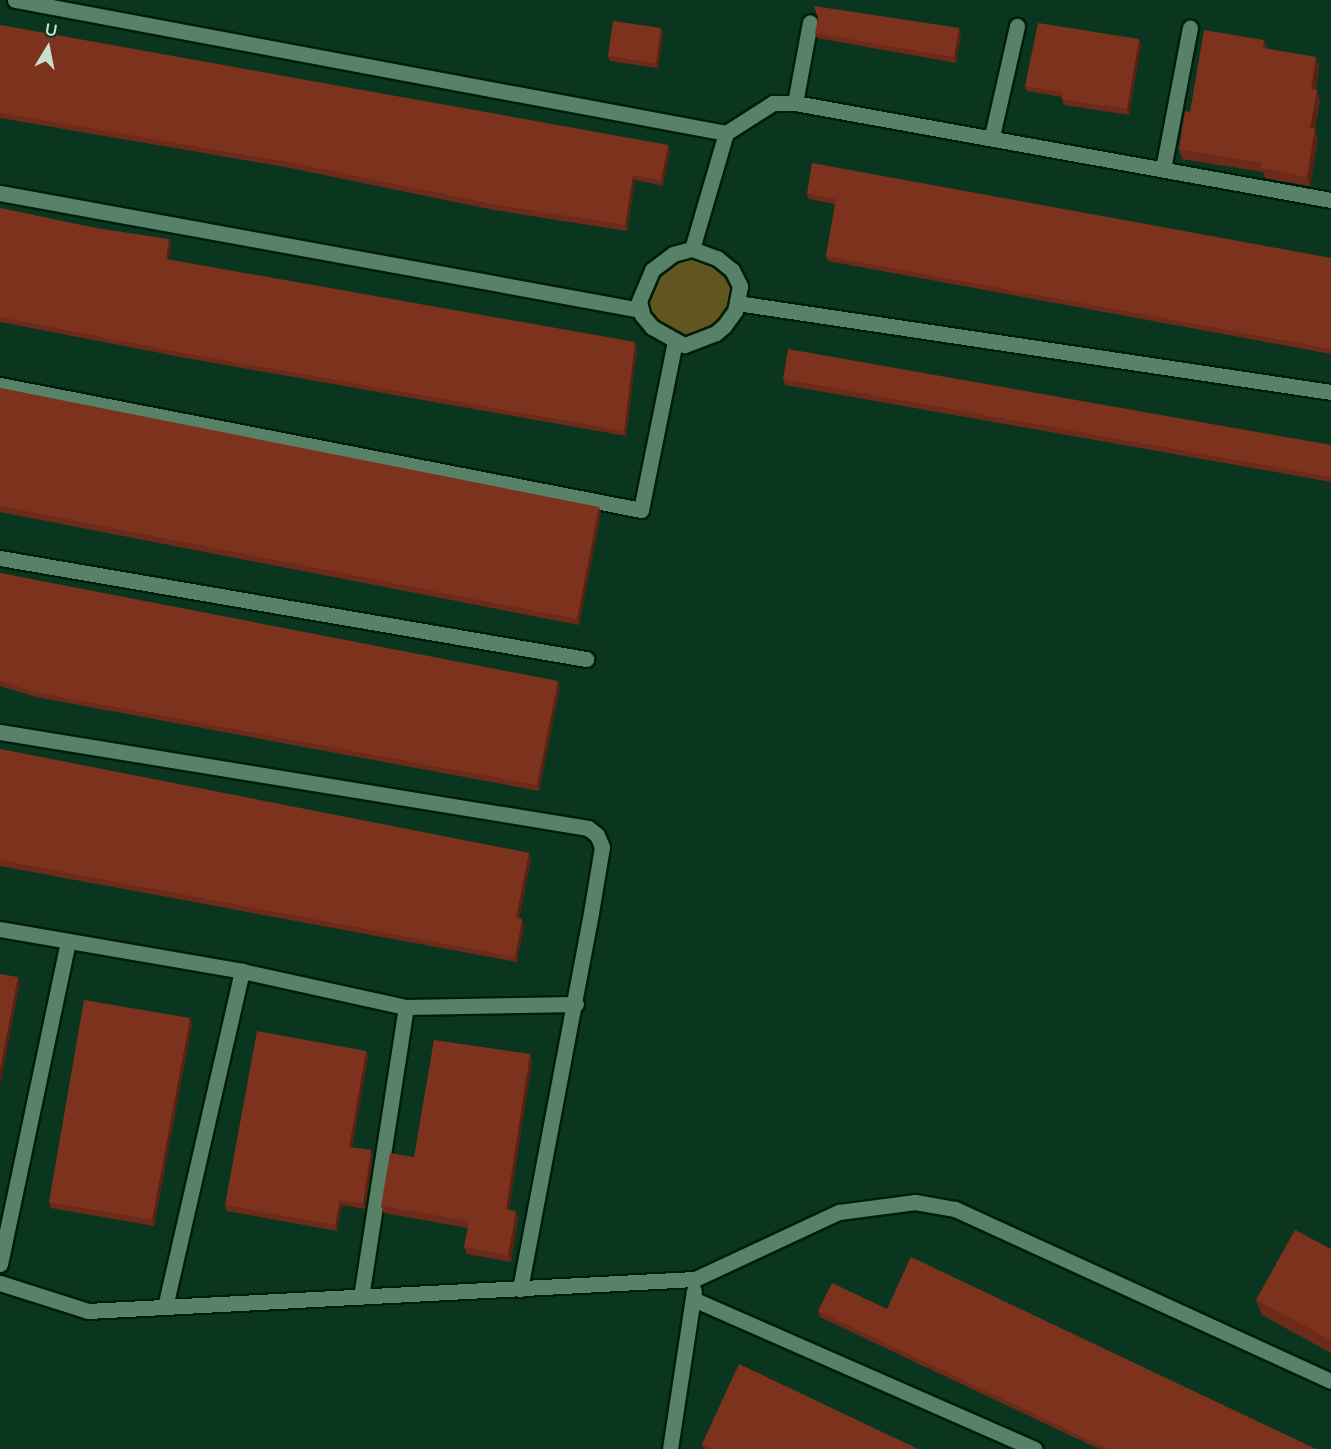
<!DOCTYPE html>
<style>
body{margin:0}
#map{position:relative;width:1331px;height:1449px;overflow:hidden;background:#0a361f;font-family:"Varela Round",sans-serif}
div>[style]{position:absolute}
.green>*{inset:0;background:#625520}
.roads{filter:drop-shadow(2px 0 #001c0b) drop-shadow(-2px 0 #001c0b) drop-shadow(0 2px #001c0b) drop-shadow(0 -2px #001c0b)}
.minor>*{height:15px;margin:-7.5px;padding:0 7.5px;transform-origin:7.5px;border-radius:7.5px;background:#578267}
.wall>*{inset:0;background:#6c2b1a}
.shaded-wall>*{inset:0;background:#582315}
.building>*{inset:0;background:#7d321e}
span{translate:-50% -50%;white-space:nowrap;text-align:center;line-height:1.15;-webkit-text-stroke:4.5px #0a361f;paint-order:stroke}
.north{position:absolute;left:18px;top:18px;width:60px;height:60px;-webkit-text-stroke:4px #0a361f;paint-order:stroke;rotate:10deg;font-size:16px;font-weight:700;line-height:24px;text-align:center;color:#c8decf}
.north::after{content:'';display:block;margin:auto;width:21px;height:27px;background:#c8decf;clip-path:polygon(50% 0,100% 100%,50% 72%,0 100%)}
</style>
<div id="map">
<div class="green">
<div style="clip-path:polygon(705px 252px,740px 286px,731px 319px,684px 345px,652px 327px,640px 293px,659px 263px)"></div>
</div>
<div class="roads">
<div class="minor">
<div style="left:15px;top:0;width:723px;rotate:10.6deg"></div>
<div style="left:726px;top:133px;width:56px;rotate:-32.6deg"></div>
<div style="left:773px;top:103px;width:22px"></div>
<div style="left:795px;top:103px;width:545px;rotate:10.26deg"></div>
<div style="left:795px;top:103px;width:82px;rotate:-79.5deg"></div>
<div style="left:992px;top:136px;width:113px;rotate:-77.2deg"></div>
<div style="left:1163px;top:169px;width:144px;rotate:-79.2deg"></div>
<div style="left:0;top:193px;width:652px;rotate:10.34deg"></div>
<div style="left:692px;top:249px;width:27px;rotate:20deg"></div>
<div style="left:717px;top:258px;width:19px;rotate:39deg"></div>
<div style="left:732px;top:270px;width:18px;rotate:63deg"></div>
<div style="left:740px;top:286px;width:25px;rotate:101deg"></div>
<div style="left:735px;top:311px;width:19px;rotate:126deg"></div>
<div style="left:724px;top:326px;width:11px;rotate:139deg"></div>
<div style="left:716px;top:333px;width:34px;rotate:159deg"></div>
<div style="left:684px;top:345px;width:37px;rotate:-151deg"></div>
<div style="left:652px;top:327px;width:16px;rotate:-130deg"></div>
<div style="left:642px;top:315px;width:14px;rotate:-102deg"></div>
<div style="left:639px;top:301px;width:34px;rotate:-67deg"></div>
<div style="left:652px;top:270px;width:26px;rotate:-37deg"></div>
<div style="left:673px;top:254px;width:20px;rotate:-15deg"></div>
<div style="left:692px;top:249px;width:121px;rotate:-73.7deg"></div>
<div style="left:737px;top:303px;width:601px;rotate:8.52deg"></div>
<div style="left:0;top:385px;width:653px;rotate:11.03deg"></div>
<div style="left:641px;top:510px;width:172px;rotate:-78.6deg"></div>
<div style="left:0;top:558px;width:595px;rotate:9.78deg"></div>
<div style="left:0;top:732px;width:596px;rotate:9.27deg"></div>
<div style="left:588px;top:828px;width:11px;rotate:38deg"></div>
<div style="left:597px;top:835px;width:13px;rotate:67deg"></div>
<div style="left:602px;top:847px;width:67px;rotate:99.5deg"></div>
<div style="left:591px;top:913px;width:383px;rotate:100.7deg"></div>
<div style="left:0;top:929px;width:246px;rotate:9.8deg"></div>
<div style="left:242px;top:971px;width:168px;rotate:12.4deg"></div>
<div style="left:406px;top:1007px;width:170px;rotate:-1deg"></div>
<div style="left:0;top:1264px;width:329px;rotate:-78.1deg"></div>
<div style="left:0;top:1283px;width:92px;rotate:17.7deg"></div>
<div style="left:88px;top:1311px;width:608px;rotate:-3.02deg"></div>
<div style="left:695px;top:1279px;width:159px;rotate:-25deg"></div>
<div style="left:839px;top:1212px;width:77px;rotate:-7.5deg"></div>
<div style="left:915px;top:1202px;width:41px;rotate:9.9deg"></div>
<div style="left:955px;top:1209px;width:413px;rotate:24.6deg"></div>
<div style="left:361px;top:1297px;width:293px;rotate:-81.2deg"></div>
<div style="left:693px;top:1299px;width:373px;rotate:23.7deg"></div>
<div style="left:165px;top:1307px;width:345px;rotate:-77.1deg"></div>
<div style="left:670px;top:1449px;width:160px;rotate:-81.4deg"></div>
</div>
</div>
<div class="wall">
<div style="clip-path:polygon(0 25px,668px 145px,670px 150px,663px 186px,635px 180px,627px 231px,494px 210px,285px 167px,0 118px)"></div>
<div style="clip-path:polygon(661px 28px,663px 34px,658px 68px,610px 61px,608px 56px)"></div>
<div style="clip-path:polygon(959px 28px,961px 33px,956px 63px,817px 38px,815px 33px)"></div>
<div style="clip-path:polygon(1139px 39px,1141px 45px,1129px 115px,1064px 105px,1062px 99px,1062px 97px,1027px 91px,1025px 86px)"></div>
<div style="clip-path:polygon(1264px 40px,1268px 49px,1319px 66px,1316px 90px,1320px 100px,1315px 130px,1318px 138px,1310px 186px,1265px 178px,1263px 172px,1182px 159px,1179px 149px,1190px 112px)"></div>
<div style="clip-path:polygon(807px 194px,1331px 258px,1331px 354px,828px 261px,826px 256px,835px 204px,809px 199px)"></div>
<div style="clip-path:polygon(0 208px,171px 245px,168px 260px,637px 348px,626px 436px,186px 358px,0 322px)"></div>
<div style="clip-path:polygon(783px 379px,1331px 445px,1331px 482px,785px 385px)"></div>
<div style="clip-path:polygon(0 388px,601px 512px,579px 625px,0 512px)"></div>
<div style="clip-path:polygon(0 573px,560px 686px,539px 791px,36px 697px,0 686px)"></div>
<div style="clip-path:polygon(0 749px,529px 853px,531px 859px,519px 918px,524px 924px,517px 962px,0 866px)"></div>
<div style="clip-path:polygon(190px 1018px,192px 1024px,154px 1226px,51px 1208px,49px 1202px)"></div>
<div style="clip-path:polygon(366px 1051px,368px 1057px,352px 1147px,373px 1156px,365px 1209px,342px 1205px,337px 1231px,227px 1211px,225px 1205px)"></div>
<div style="clip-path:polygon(530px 1054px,532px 1061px,509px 1210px,518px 1218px,511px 1262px,467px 1254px,464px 1247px,468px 1228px,384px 1213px,381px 1206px,414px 1157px)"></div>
<div style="clip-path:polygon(1331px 1249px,1331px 1353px,1262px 1315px,1256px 1300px)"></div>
<div style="clip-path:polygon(887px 1309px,1316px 1449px,1099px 1449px,820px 1317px,818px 1311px)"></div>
<div style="clip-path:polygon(702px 1444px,918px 1449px,703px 1449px)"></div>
</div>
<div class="shaded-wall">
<div style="clip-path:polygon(661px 28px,663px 34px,658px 68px,656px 63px)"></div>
<div style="clip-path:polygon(959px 28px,961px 33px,956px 63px,954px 57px)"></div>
<div style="clip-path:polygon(1139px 39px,1141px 45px,1129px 115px,1127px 109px)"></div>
<div style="clip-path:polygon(1264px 40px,1268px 50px,1263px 48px)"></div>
<div style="clip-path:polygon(1316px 57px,1319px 66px,1314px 99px,1311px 89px)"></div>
<div style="clip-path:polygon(1317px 90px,1320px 100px,1315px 130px,1318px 138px,1310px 186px,1307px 177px,1310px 128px)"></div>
<div style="clip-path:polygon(668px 145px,670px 150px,663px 186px,661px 180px)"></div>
<div style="clip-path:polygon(633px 175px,635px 180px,627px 231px,625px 225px)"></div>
<div style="clip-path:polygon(169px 239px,171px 245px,168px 265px,166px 259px)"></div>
<div style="clip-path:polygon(635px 342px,637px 348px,626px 436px,624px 431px)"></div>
<div style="clip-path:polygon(599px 507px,601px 512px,579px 625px,577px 619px)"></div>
<div style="clip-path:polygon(558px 681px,560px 686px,539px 791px,537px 785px)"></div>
<div style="clip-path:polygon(529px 853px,531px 859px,518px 923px,516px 917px)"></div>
<div style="clip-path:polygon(522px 919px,524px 924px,517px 962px,515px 957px)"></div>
<div style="clip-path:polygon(18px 977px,20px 983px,0 1086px,0 1070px)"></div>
<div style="clip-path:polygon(190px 1018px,192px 1024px,154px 1226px,152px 1220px)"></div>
<div style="clip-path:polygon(366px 1051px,368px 1057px,351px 1152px,349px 1147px)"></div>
<div style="clip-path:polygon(530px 1054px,532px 1061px,508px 1216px,506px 1209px)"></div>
<div style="clip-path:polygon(371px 1150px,373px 1156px,365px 1209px,363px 1204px)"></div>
<div style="clip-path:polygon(340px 1200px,342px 1205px,337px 1231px,335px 1225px)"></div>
<div style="clip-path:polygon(516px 1211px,518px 1218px,511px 1262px,508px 1255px)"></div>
</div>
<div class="building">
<div style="clip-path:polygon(814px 6px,959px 28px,954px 57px,815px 33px,818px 18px)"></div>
<div style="clip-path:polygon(613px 21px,661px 28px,656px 63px,608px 56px)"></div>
<div style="clip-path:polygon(1038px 23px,1139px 39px,1127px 109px,1062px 99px,1063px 92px,1025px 86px)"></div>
<div style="clip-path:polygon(0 25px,668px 145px,661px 180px,633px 175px,625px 225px,492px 204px,283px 161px,0 113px)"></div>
<div style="clip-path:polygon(1204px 30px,1264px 40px,1263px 48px,1316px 57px,1311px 89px,1317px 90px,1310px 128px,1315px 128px,1307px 177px,1261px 168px,1262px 163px,1179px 149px,1185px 111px,1190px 112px)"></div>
<div style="clip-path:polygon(812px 163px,1331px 258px,1331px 349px,826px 256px,836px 199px,807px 194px)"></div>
<div style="clip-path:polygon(0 208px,96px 228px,169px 239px,166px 259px,635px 342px,624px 431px,184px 353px,0 317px)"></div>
<div style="clip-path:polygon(788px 349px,1331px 445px,1331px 477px,783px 379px)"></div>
<div style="clip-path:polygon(0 388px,599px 507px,577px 619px,0 506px)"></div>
<div style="clip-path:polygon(0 573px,558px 681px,537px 785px,34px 692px,0 681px)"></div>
<div style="clip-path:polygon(0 749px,529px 853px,516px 917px,522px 919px,515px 957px,0 860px)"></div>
<div style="clip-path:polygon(0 974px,18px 977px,0 1070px)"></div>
<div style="clip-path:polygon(84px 1000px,190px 1018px,152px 1220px,49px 1202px)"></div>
<div style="clip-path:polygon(257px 1031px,366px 1051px,349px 1147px,371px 1150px,363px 1204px,340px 1200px,335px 1225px,225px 1205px)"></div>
<div style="clip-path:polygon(434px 1040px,530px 1054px,506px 1209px,516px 1211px,508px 1255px,464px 1247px,469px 1221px,381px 1206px,390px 1153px,414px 1157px)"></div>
<div style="clip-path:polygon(1295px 1230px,1331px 1249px,1331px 1340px,1256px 1300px)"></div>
<div style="clip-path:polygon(911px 1257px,1316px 1449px,1108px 1449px,818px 1311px,832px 1283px,887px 1309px)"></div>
<div style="clip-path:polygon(739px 1364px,918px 1449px,712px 1449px,702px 1444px)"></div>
</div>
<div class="north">U</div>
</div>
